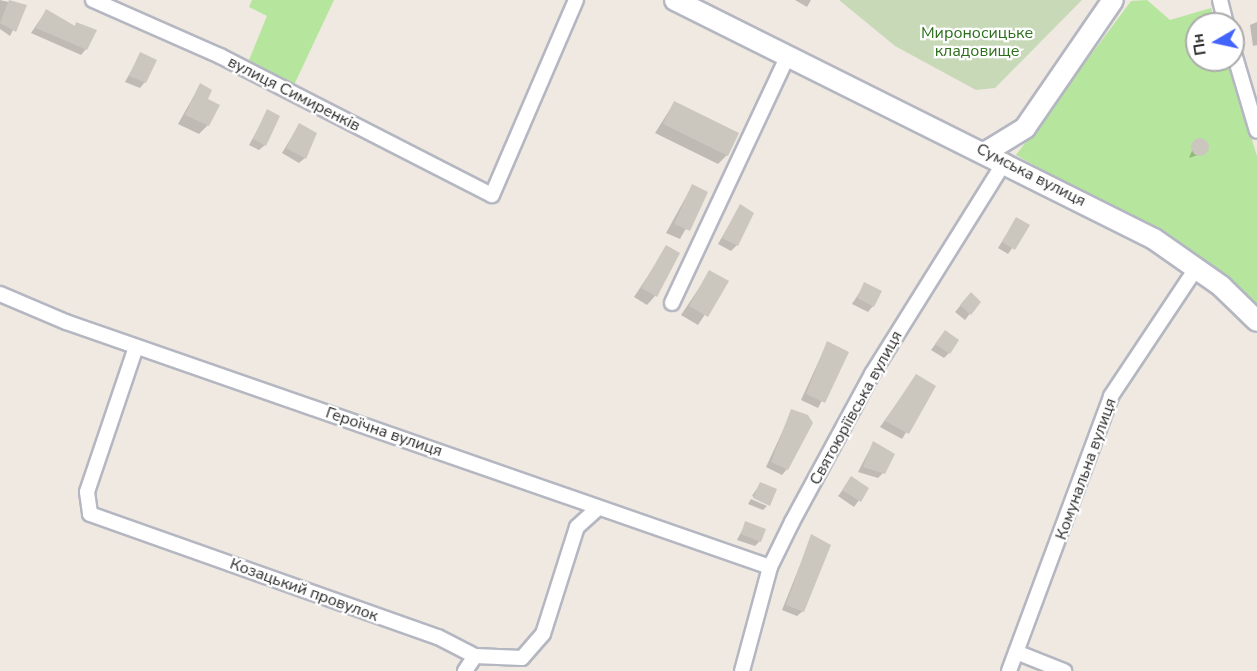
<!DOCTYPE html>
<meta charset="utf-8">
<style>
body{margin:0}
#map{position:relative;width:1257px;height:671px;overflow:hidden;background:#efe9e1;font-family:"Nunito Sans",sans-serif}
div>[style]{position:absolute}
.green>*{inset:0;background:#b6e59e}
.cemetery>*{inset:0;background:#c8d9b8}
.shadow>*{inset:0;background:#0003}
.building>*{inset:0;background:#cbc7bf}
.round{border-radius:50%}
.roads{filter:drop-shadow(2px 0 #b4b7c1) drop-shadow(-2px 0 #b4b7c1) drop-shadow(0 2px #b4b7c1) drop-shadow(0 -2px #b4b7c1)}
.street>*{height:14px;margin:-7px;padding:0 7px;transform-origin:7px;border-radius:7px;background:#fff}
.secondary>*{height:20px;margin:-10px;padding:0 10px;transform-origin:10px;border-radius:10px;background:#fff}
span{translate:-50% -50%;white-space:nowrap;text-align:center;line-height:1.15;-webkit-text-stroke:4.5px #fff;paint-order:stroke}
.park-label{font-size:16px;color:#2c6e1b}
.street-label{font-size:16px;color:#2e2e2e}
.north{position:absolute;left:1185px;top:12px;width:60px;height:60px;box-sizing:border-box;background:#fff;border:2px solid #ababab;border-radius:50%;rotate:261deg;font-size:16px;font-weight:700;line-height:24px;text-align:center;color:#2e2e2e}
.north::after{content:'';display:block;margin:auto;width:21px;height:27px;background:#4264fb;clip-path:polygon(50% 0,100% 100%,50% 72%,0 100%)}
</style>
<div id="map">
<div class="green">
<div style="clip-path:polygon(252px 0,334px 0,294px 85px,249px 60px,267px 16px,249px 7px)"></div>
<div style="clip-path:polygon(1147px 0,1170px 20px,1211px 8px,1216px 24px,1197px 24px,1197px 60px,1227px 60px,1257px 156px,1257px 307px,1195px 255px,1016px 155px,1131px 1px)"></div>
</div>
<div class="cemetery">
<div style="clip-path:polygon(839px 0,1082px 0,995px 88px,976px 90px,895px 46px)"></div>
</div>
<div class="shadow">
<div style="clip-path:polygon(0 0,25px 6px,10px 36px,0 29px)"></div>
<div style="clip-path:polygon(795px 0,811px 0,807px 7px)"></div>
<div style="clip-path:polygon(46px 11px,73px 27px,77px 24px,86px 49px,81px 55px,31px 33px)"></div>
<div style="clip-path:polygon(1257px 22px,1257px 45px,1253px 46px,1250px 25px)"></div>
<div style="clip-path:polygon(141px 53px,145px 82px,140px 88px,125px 82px)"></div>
<div style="clip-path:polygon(200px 85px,208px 125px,199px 134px,178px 124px)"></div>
<div style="clip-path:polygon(674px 103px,727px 155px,718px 164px,655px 133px)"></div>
<div style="clip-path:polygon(268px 111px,265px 145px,259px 150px,249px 145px)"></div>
<div style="clip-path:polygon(299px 125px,305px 158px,299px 163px,282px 153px)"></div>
<div style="clip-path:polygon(1196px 141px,1205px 143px,1206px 152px,1189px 158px)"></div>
<div style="clip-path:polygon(692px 186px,706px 193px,680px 239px,666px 233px)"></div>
<div style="clip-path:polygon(740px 206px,737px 245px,731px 251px,718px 244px)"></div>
<div style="clip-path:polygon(1016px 219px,1028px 226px,1008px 254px,998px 248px)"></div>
<div style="clip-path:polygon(667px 247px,655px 296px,647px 305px,634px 297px)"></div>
<div style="clip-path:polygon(710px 272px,727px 281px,698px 325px,681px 315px)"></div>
<div style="clip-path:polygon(865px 284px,873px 306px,868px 312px,852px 304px)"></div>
<div style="clip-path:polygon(965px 300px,979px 302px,965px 320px,955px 312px)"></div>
<div style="clip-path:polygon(940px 338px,949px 353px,944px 358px,931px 350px)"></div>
<div style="clip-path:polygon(827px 343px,847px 353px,818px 408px,801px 400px)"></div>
<div style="clip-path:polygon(916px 376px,934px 387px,902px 439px,880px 427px)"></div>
<div style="clip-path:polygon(792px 411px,787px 469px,782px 475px,766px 467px)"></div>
<div style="clip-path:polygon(873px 443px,883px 473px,878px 478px,858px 472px)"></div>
<div style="clip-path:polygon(852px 478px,867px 489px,854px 507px,838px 496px)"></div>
<div style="clip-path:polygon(760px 484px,768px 503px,752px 496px)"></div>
<div style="clip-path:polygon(751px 499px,767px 506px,763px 510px,748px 504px)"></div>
<div style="clip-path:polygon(746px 523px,760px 541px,755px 546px,737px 540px)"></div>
<div style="clip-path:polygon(812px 535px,803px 611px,797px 616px,782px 610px)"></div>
</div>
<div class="building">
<div style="clip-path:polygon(9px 0,27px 5px,16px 32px,0 23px)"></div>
<div style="clip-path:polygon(46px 9px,75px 26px,76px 22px,97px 30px,87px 50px,36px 28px)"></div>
<div style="clip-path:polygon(140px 52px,157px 60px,146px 83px,129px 76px)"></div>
<div style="clip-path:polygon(200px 83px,212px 90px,208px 99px,220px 105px,209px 126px,185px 115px)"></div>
<div style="clip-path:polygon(674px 101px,739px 133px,728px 156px,663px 124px)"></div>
<div style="clip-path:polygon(267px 109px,280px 116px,266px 146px,253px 139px)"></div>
<div style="clip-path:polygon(299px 123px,317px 133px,306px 159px,286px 148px)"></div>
<div class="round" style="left:1191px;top:138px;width:18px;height:18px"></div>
<div style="clip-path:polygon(692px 184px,708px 192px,690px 231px,674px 224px)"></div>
<div style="clip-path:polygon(740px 204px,754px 213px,738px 246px,722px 238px)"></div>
<div style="clip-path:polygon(1016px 217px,1030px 225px,1015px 250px,1002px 242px)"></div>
<div style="clip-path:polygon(666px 245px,680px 253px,657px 297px,641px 288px)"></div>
<div style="clip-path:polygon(709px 270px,729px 281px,708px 317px,689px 306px)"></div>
<div style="clip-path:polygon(864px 282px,882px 291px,874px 307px,857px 298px)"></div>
<div style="clip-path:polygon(971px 292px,981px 302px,971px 315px,960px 305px)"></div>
<div style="clip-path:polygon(945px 330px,959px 340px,950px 354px,935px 344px)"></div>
<div style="clip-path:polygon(827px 341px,849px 352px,825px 403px,806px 394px)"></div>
<div style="clip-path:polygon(916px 374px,936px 386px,909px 434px,885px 421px)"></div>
<div style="clip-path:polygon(791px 409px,808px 415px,813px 423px,788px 470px,771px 462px)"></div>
<div style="clip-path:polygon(873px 441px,895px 454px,885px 474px,863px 467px)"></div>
<div style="clip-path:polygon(851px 476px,869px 488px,861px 502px,842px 490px)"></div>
<div style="clip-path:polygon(760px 482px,777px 489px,770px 506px,753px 498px)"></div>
<div style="clip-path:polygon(745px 521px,766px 529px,761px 542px,741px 534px)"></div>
<div style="clip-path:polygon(811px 534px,831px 545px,804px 612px,786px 605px)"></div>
</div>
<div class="roads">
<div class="street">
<div style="left:93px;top:0;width:139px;rotate:23.8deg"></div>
<div style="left:220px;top:56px;width:305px;rotate:27.1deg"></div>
<div style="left:492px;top:195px;width:212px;rotate:-66.7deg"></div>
<div style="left:1220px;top:0;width:25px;rotate:76deg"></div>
<div style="left:1233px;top:50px;width:84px;rotate:73.5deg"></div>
<div style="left:0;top:294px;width:72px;rotate:23deg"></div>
<div style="left:66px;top:322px;width:745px;rotate:19.19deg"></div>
<div style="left:672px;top:303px;width:274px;rotate:-64.9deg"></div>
<div style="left:136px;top:347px;width:153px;rotate:108.7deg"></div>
<div style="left:87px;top:492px;width:22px;rotate:82deg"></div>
<div style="left:90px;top:514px;width:369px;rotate:19.5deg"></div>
<div style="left:438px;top:637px;width:42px;rotate:27.2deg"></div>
<div style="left:475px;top:656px;width:47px;rotate:2.4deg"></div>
<div style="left:522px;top:658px;width:32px;rotate:-49deg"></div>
<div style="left:543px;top:634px;width:112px;rotate:-72.4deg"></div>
<div style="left:577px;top:527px;width:28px;rotate:-42deg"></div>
<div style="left:1016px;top:652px;width:52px;rotate:21.6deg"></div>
<div style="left:465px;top:671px;width:18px;rotate:-56deg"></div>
<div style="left:742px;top:671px;width:108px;rotate:-74.9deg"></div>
<div style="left:770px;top:567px;width:50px;rotate:-63.9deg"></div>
<div style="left:792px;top:522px;width:168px;rotate:-61.6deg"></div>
<div style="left:872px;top:374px;width:251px;rotate:-58deg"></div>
<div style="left:1009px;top:671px;width:293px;rotate:-69.6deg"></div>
<div style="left:1111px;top:396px;width:155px;rotate:-56.3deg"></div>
</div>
<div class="secondary">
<div style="left:675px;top:0;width:535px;rotate:26.52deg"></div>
<div style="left:1154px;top:239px;width:82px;rotate:35deg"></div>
<div style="left:1221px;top:286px;width:50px;rotate:44.2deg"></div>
<div style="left:986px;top:152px;width:46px;rotate:-31.6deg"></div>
<div style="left:1025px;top:128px;width:155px;rotate:-55.5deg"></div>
</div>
</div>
<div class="park-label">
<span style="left:977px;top:42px">Мироносицьке<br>кладовище</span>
</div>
<div class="street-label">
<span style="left:294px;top:94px;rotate:27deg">вулиця Симиренків</span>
<span style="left:1031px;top:175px;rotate:27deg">Сумська вулиця</span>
<span style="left:856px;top:408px;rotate:-61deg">Святоюріївська вулиця</span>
<span style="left:384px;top:432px;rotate:19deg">Героїчна вулиця</span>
<span style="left:1086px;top:469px;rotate:-70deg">Комунальна вулиця</span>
<span style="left:304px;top:590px;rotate:20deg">Козацький провулок</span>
</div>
<div class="north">Пн</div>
</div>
